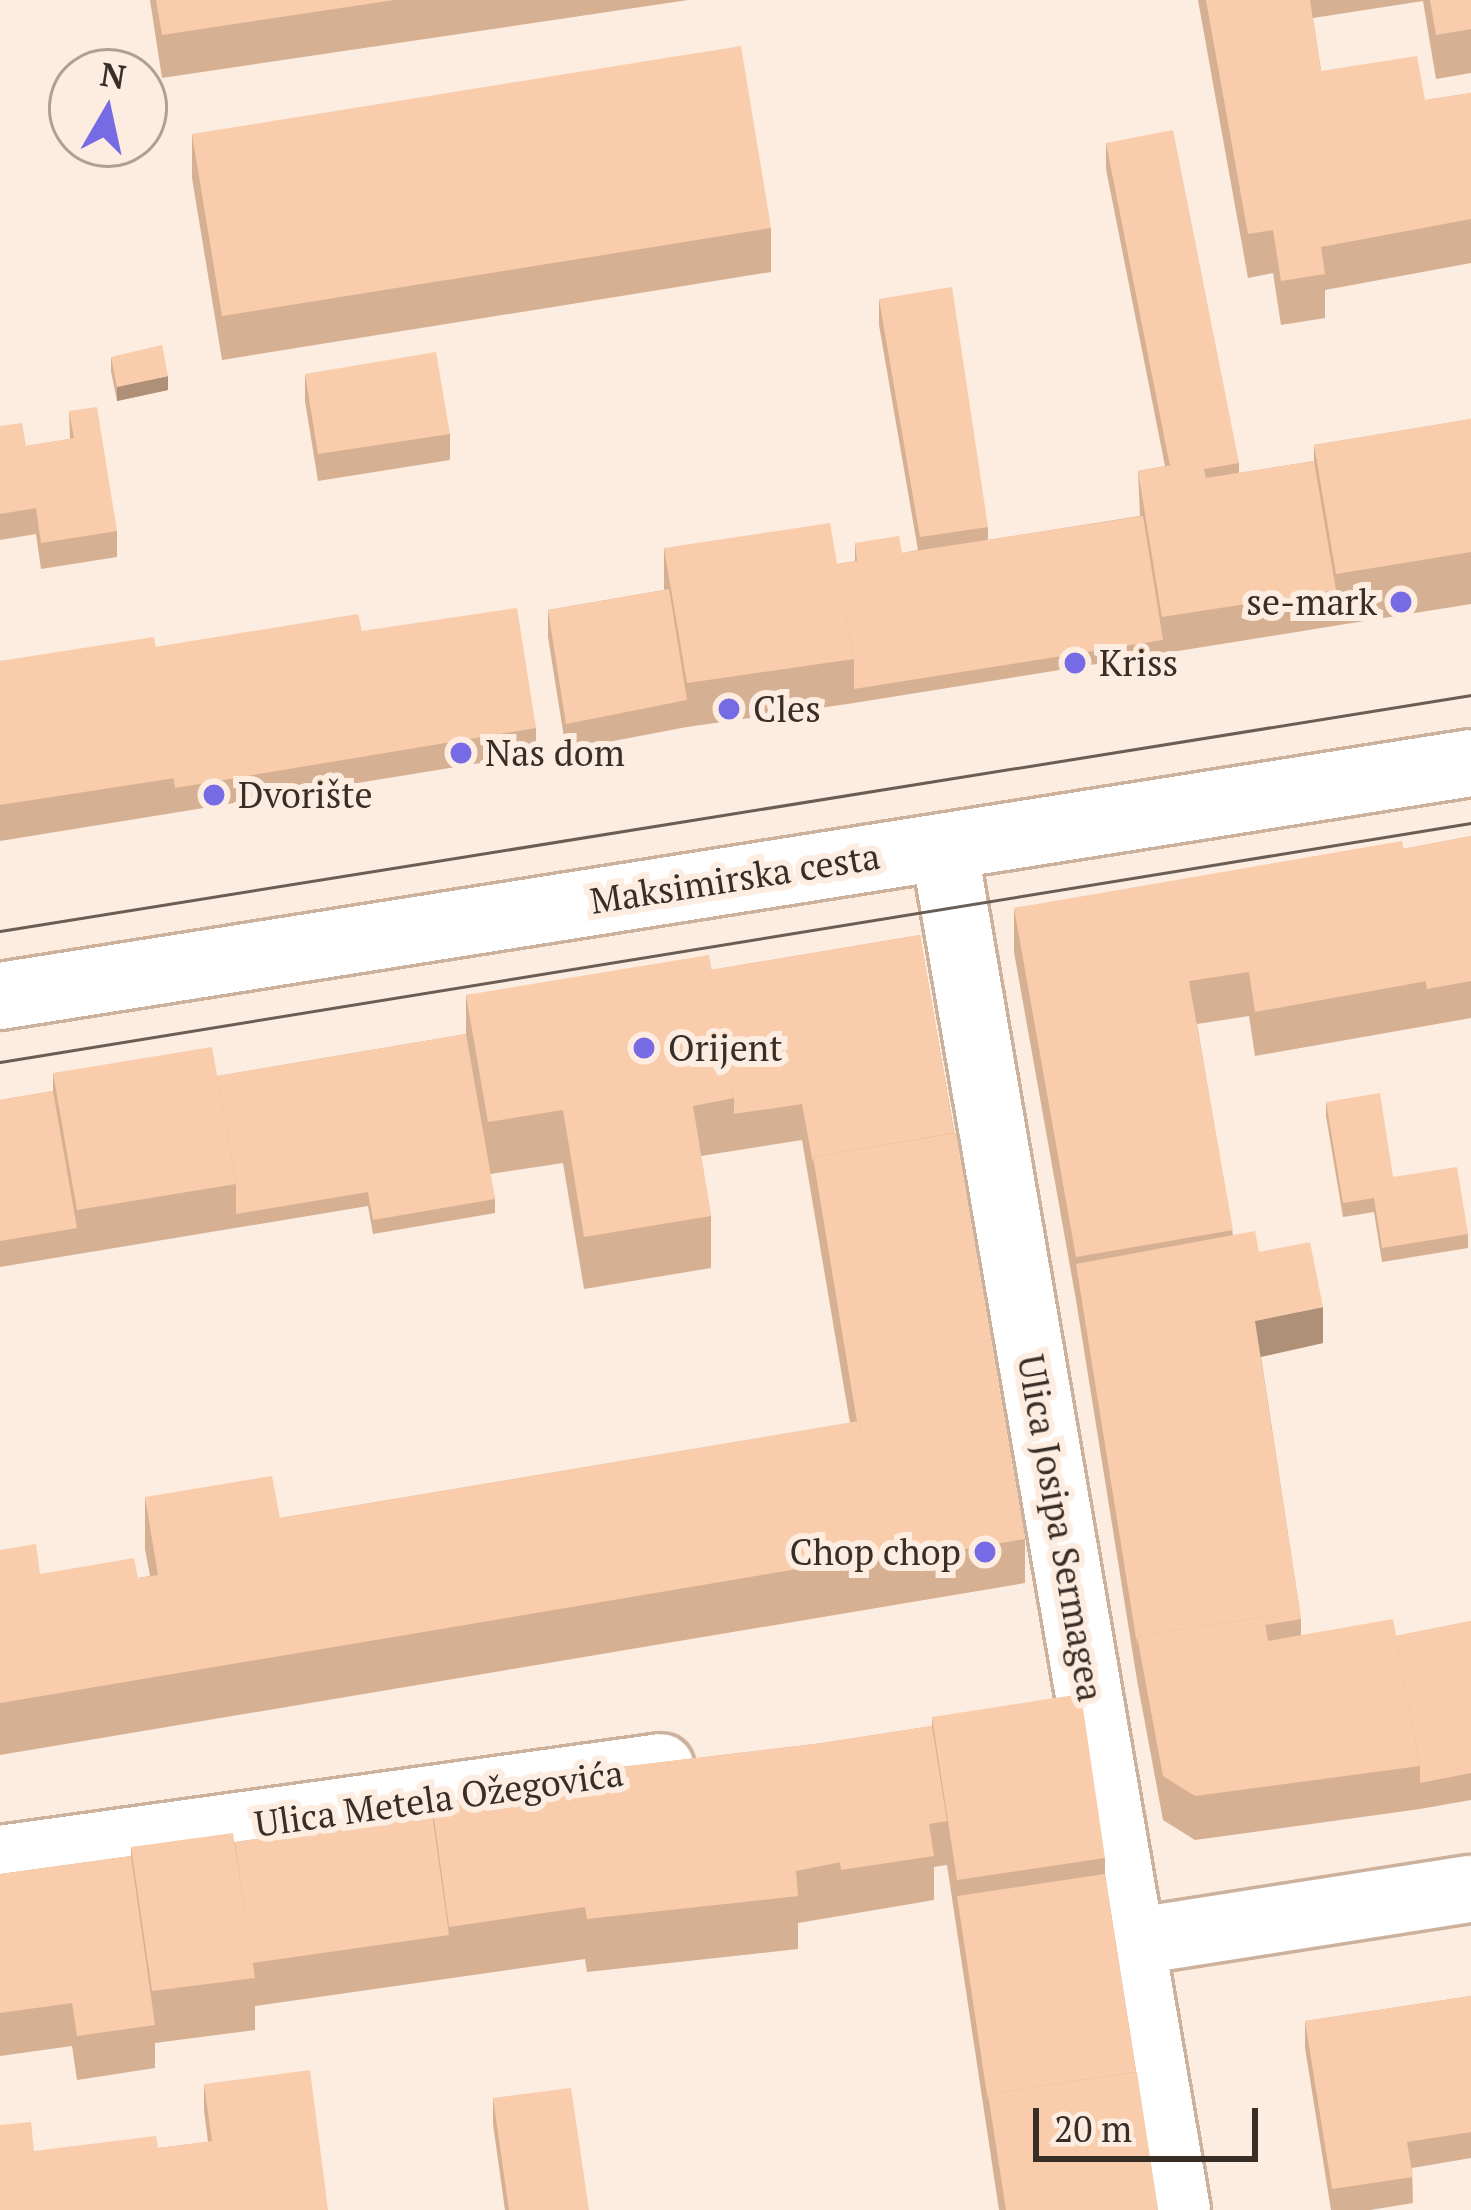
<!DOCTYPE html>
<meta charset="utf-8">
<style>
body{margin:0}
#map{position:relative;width:1471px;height:2210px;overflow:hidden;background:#fdece0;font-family:"PT Serif",serif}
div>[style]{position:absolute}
.roads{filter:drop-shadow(3px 0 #ccb19d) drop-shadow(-3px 0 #ccb19d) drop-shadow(0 3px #ccb19d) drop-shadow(0 -3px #ccb19d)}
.minor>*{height:66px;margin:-33px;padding:0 33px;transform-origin:33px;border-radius:33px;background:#fff}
.major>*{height:66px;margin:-33px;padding:0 33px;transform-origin:33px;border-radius:33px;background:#fff}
.tram>*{height:3px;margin:-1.5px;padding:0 1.5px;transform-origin:1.5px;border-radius:1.5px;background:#695d54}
.wall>*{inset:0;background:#d6b093}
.shaded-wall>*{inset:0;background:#ae9078}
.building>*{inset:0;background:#f9cdab}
.dots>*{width:33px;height:33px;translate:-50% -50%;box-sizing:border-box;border:6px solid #fdece0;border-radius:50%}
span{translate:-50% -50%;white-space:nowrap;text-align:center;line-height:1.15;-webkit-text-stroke:12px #fdece0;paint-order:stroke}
.poi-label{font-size:36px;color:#392e26}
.right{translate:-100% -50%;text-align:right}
.left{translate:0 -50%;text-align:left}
.street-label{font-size:36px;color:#392e26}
.north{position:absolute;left:48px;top:48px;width:120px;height:120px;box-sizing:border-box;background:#fdece0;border:3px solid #afa096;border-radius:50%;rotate:9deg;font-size:33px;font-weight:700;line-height:48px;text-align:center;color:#392e26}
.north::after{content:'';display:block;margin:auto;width:42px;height:54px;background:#766ae5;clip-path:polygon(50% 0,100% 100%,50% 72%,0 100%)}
.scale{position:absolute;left:1033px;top:2108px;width:225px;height:54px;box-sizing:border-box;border:6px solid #392e26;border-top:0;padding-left:15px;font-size:36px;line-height:42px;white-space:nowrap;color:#392e26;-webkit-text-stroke:9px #fdece0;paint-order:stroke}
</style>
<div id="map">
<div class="roads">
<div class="minor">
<div style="left:944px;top:847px;width:1383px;rotate:80.3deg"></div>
<div style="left:0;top:1859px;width:667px;rotate:-7.92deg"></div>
<div style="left:1131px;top:1942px;width:344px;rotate:-8.9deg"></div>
</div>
<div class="major">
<div style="left:0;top:996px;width:1489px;rotate:-9deg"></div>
</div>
</div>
<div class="tram">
<div style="left:0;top:931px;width:1490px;rotate:-9.11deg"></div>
<div style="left:0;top:1062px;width:1490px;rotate:-9.23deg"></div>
</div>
<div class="wall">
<div style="clip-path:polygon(150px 0,688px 0,162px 78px)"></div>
<div style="clip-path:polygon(1198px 0,1471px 0,1471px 73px,1436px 79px,1423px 1px,1313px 18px,1321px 71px,1425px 100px,1471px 93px,1471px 263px,1325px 290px,1325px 318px,1281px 325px,1273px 273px,1248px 278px)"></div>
<div style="clip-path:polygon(192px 134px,771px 228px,771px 272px,222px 360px,192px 178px)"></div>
<div style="clip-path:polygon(1106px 143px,1239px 463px,1239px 473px,1314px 461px,1314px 445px,1471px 419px,1471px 604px,854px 703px,687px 727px,566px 750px,548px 637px,548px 610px,664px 590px,664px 548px,837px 564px,855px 561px,855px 543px,902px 553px,918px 550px,879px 325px,879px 299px,988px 527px,988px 540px,1140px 516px,1138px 471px,1165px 466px,1106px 169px)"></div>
<div style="clip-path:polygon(111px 357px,168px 390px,117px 401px,111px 371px)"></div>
<div style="clip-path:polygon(305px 374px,450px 434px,450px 460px,318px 481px,305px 401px)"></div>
<div style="clip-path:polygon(69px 411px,117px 531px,117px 557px,41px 569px,36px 534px,0 540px,0 426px,26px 446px,70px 439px)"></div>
<div style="clip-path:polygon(362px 631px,536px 728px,536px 754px,0 841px,0 661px)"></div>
<div style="clip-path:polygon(1471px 836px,1471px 1018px,1255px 1056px,1249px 1016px,1197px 1024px,1233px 1235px,1259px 1252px,1323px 1343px,1261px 1357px,1301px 1619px,1301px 1635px,1396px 1636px,1471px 1621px,1471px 1800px,1420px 1809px,1195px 1840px,1163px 1820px,1137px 1680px,1076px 1300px,1014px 952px,1014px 908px,1403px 849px)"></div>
<div style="clip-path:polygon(920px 935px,1025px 1539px,1025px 1583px,0 1755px,0 1550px,40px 1574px,138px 1578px,150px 1576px,145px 1549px,145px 1497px,280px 1518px,850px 1423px,802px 1140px,701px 1156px,711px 1216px,711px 1268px,584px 1289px,563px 1163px,490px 1174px,495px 1199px,495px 1213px,373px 1234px,368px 1206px,0 1267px,0 1100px,53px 1091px,53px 1073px,217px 1076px,466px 1034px,466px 995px,711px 970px)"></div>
<div style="clip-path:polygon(1326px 1102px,1393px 1177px,1468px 1234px,1468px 1248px,1382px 1262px,1374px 1212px,1343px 1217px,1326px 1116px)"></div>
<div style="clip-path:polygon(932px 1717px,1105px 1858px,1105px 1874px,1158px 2210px,999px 2210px,947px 1865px,934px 1867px,934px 1900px,798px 1923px,798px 1949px,587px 1972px,585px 1959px,255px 2006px,255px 2030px,155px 2043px,155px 2068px,77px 2080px,72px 2046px,0 2056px,0 1874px,131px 1856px,131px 1847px,235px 1842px,432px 1813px,432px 1804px,570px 1786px,570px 1773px,822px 1743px,932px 1726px)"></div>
<div style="clip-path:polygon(1471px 1996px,1471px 2158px,1412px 2168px,1413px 2203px,1370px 2210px,1331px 2210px,1305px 2048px,1305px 2021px)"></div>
<div style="clip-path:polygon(204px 2084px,328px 2210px,34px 2151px,158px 2148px,208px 2142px,204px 2110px)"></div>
<div style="clip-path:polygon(493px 2098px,589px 2210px,505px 2210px,493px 2124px)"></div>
</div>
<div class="shaded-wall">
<div style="clip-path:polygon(168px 376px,168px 390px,117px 401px,117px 387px)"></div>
<div style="clip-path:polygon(1323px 1307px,1323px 1343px,1255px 1358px,1255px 1321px)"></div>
</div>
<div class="building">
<div style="clip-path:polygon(156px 0,394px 0,162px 35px)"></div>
<div style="clip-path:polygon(1206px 0,1310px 0,1321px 71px,1417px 56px,1425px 100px,1471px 93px,1471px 219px,1321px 247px,1325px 274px,1281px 281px,1273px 230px,1248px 234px)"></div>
<div style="clip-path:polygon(1430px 0,1471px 0,1471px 29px,1436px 35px)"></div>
<div style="clip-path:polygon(741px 46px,771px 228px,222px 316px,192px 134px)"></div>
<div style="clip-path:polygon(1173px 130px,1239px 463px,1204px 469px,1202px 460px,1170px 466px,1106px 143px)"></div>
<div style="clip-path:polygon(952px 287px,988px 527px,920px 537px,879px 299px)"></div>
<div style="clip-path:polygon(162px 345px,168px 376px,117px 387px,111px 357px)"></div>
<div style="clip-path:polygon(436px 352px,450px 434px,318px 454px,305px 374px)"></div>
<div style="clip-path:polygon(97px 407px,117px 531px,41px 543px,36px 508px,0 514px,0 426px,22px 423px,26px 446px,74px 438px,69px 411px)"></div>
<div style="clip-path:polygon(1471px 419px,1471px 552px,1336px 574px,1314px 445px)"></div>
<div style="clip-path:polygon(1202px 460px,1206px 478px,1314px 461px,1336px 590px,1162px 617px,1138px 471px)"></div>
<div style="clip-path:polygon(1143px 516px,1163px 640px,854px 689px,854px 659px,837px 564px,857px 561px,855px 543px,899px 536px,902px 553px)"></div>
<div style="clip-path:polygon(830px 523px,854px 659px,687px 683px,664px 548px)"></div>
<div style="clip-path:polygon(669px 589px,687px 700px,566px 724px,548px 610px)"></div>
<div style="clip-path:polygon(517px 608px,536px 728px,175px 788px,155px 647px,358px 614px,362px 631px)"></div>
<div style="clip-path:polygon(154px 637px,175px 778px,0 805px,0 661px)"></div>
<div style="clip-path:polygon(1471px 836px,1471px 981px,1427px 989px,1403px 849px)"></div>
<div style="clip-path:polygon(1402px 841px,1427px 981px,1255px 1012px,1249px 972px,1189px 981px,1233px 1230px,1076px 1257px,1014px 908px)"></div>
<div style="clip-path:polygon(920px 935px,954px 1133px,813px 1157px,813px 1164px,802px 1104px,734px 1114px,734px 1098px,711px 970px)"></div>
<div style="clip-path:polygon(709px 955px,734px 1098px,693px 1106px,711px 1216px,584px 1237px,563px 1110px,488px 1122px,466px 995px)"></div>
<div style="clip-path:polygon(466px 1034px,495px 1199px,373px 1220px,368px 1192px,236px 1214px,236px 1184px,217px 1076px)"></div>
<div style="clip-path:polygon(212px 1047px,236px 1184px,77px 1210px,53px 1073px)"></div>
<div style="clip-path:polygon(53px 1091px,77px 1228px,0 1241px,0 1100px)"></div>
<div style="clip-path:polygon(1380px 1093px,1393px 1177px,1457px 1167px,1468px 1234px,1382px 1248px,1374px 1198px,1343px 1203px,1326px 1102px)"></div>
<div style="clip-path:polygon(956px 1133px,1025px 1539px,881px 1563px,859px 1421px,857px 1422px,813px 1157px)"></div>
<div style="clip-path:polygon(1255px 1231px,1259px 1252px,1310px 1242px,1323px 1307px,1255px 1321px,1301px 1619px,1265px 1625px,1264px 1617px,1137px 1636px,1137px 1644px,1076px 1264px)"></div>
<div style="clip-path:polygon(859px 1421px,881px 1555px,0 1703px,0 1550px,36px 1544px,40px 1574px,134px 1558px,138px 1578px,158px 1575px,145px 1497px,272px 1476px,280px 1518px)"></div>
<div style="clip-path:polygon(1264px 1617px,1268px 1641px,1393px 1619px,1420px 1766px,1195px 1796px,1163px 1776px,1137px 1636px)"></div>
<div style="clip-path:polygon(1471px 1621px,1471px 1773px,1420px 1783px,1420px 1766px,1396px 1636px)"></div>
<div style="clip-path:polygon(1081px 1694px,1105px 1858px,957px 1880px,932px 1717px)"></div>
<div style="clip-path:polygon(932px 1726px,947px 1821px,929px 1824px,934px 1856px,841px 1870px,822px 1743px)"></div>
<div style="clip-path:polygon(823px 1743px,841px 1862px,796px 1871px,798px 1896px,587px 1919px,585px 1907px,449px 1927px,432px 1804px,572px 1786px,570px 1773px)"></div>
<div style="clip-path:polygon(432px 1813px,449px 1935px,252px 1963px,235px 1842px)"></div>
<div style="clip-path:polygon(233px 1833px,255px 1978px,152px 1991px,131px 1847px)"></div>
<div style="clip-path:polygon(131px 1856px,155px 2025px,77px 2036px,72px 2003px,0 2013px,0 1874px)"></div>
<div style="clip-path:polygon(1105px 1874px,1136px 2072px,988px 2094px,988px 2101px,957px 1896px)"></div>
<div style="clip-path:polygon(1471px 1996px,1471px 2132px,1407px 2142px,1413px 2177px,1332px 2189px,1305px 2021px)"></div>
<div style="clip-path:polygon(310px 2070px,328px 2210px,0 2210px,0 2125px,31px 2122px,34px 2151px,156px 2136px,158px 2148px,212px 2141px,204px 2084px)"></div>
<div style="clip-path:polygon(1137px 2072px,1158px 2210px,1006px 2210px,988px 2094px)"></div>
<div style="clip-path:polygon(571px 2088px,589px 2210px,509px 2210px,493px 2098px)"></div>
</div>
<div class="dots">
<div style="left:1401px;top:602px;background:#766ae5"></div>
<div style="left:1075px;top:663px;background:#766ae5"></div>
<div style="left:729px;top:709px;background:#766ae5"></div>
<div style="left:461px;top:753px;background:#766ae5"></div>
<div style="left:214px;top:795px;background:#766ae5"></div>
<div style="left:644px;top:1048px;background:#766ae5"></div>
<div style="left:985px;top:1552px;background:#766ae5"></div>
</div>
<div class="poi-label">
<span class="right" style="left:1377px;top:602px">se-mark</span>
<span class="left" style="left:1099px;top:663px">Kriss</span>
<span class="left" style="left:753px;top:709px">Cles</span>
<span class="left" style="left:485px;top:753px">Nas dom</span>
<span class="left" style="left:238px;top:795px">Dvorište</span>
<span class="left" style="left:668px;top:1048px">Orijent</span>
<span class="right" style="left:961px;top:1552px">Chop chop</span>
</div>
<div class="street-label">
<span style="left:735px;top:878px;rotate:-9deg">Maksimirska cesta</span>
<span style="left:1061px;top:1528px;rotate:80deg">Ulica Josipa Sermagea</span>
<span style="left:439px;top:1798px;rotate:-8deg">Ulica Metela Ožegovića</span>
</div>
<div class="north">N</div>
<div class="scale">20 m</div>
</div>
